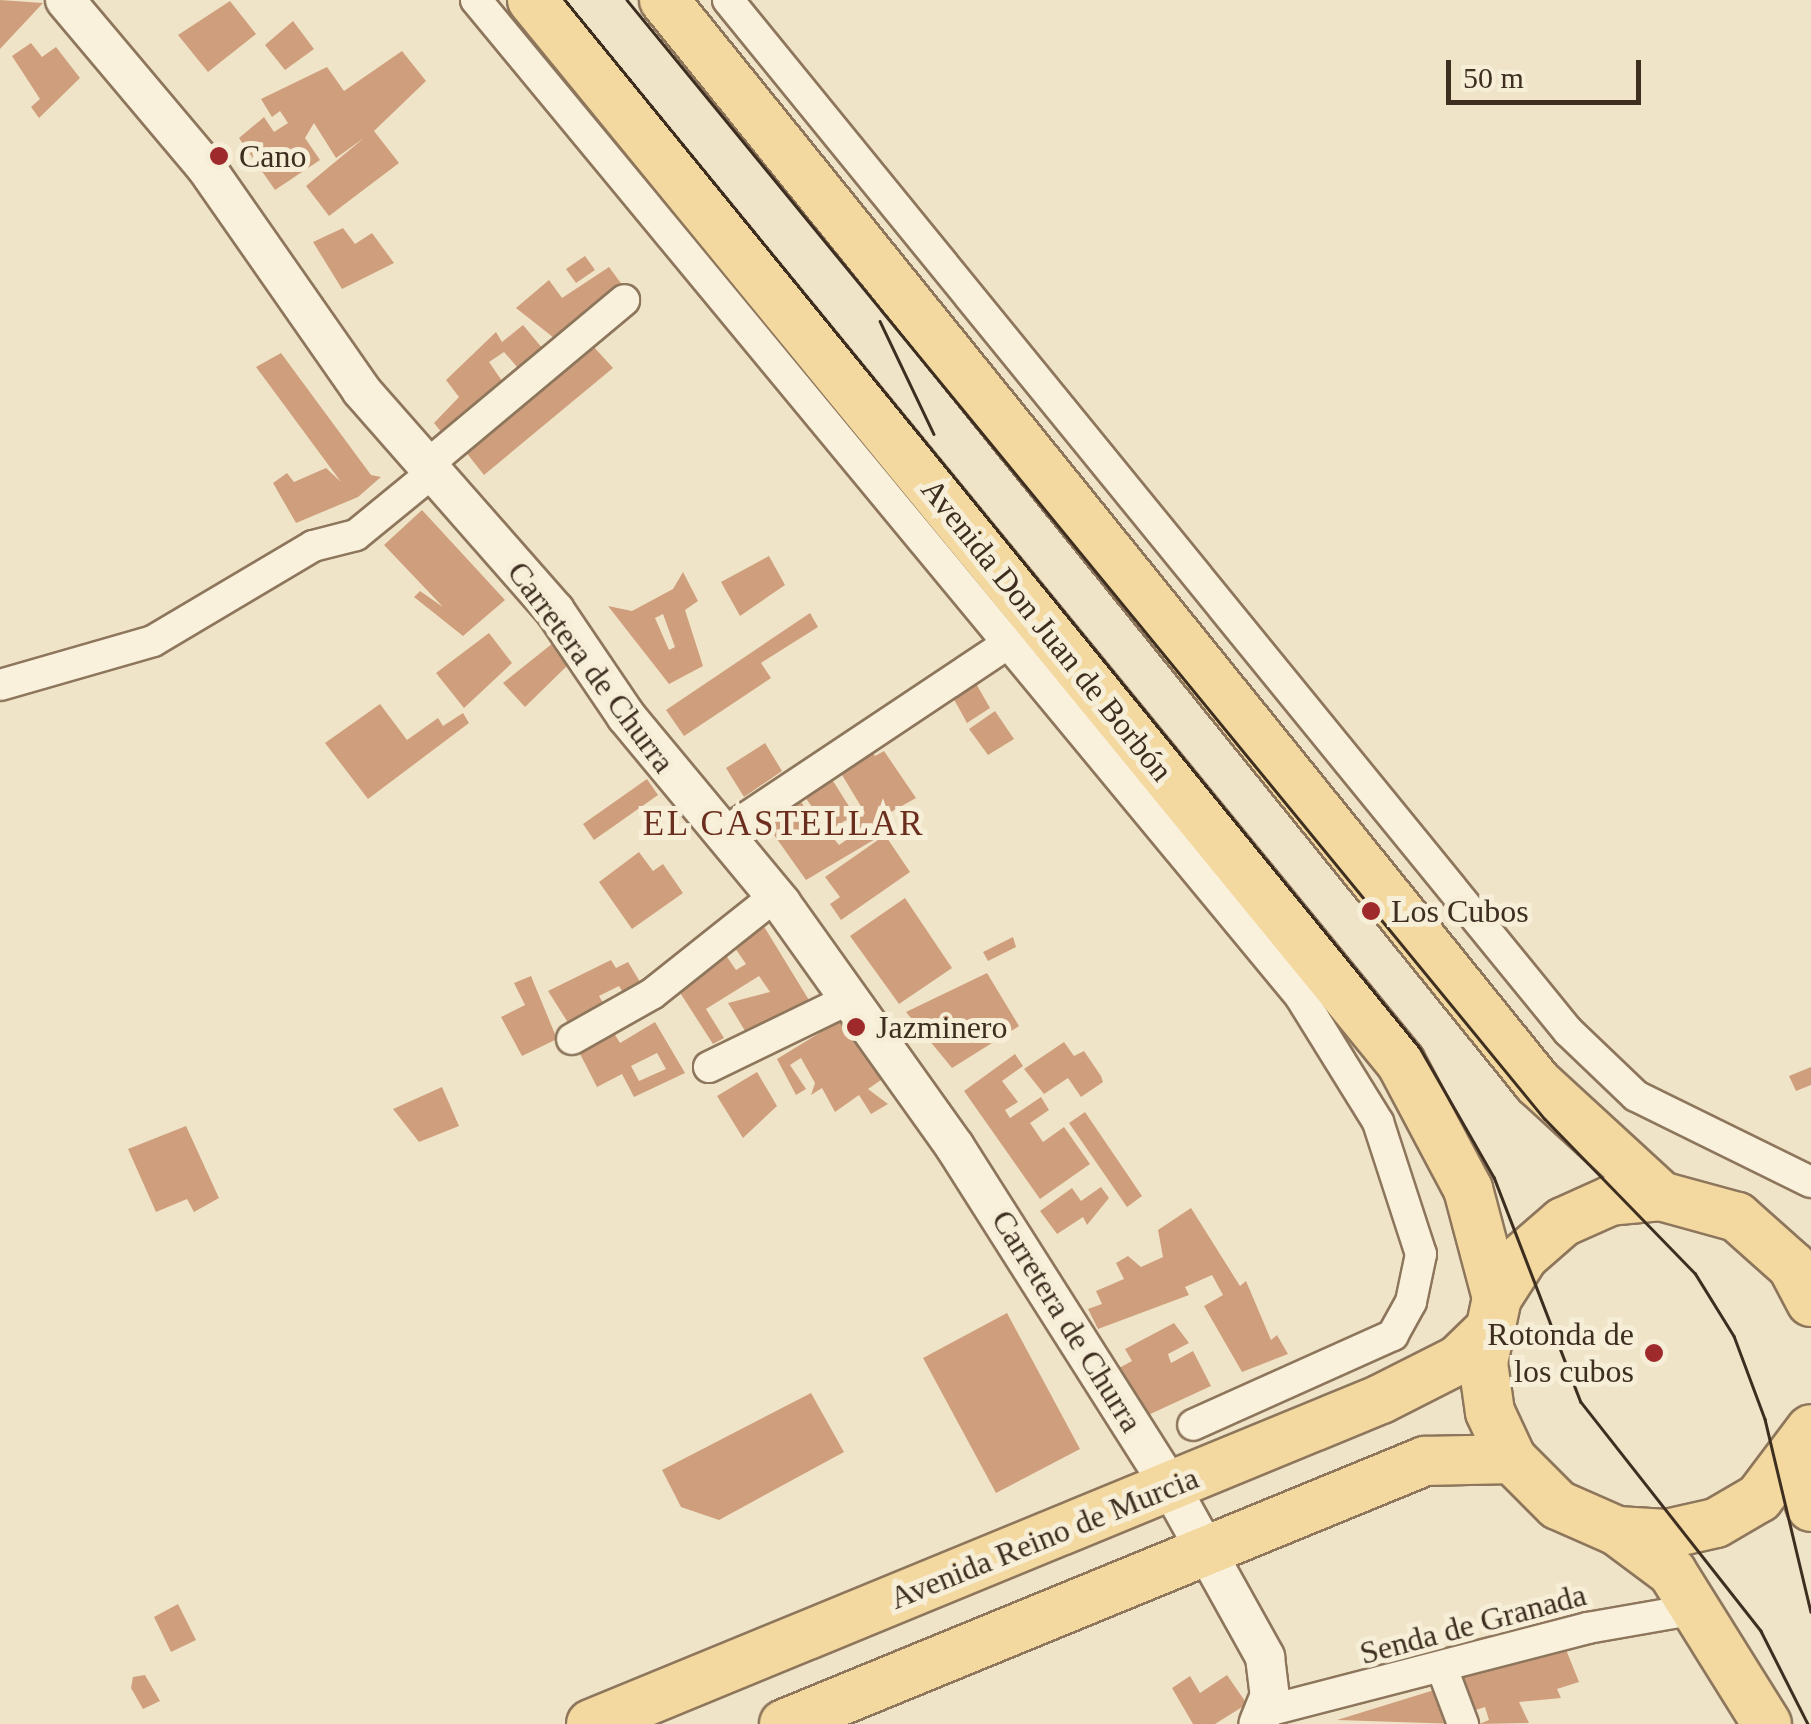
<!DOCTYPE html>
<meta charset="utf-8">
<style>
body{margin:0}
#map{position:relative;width:1811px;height:1724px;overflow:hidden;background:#f0e4c8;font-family:Georgia,serif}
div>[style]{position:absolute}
.building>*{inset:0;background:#cf9f7d}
.roads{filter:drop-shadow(2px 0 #8d765c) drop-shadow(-2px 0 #8d765c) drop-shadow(0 2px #8d765c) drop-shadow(0 -2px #8d765c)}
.minor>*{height:30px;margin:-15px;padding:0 15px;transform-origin:15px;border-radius:15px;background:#faf1dc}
.tertiary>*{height:38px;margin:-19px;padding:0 19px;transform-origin:19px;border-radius:19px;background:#faf1dc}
.primary>*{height:48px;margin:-24px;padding:0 24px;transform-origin:24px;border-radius:24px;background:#f3d9a0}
.tram>*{height:2.5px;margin:-1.25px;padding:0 1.25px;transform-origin:1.25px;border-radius:1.25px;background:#3d2e20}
.dots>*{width:28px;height:28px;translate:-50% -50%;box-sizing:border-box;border:5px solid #f7eed8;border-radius:50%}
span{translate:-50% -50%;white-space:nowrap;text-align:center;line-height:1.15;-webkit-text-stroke:10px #f7eed8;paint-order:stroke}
.poi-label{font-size:32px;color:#3d2e20}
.left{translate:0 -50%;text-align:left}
.right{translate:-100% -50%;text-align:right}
.street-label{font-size:32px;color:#3d2e20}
.neighbourhood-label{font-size:35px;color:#6b2e1e;letter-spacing:2.5px}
.scale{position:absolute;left:1446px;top:60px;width:195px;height:45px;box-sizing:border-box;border:5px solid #3d2e20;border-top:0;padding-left:12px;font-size:30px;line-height:35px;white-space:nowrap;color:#3d2e20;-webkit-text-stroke:8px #f7eed8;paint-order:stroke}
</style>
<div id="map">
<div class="building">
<div style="clip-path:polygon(0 0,43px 3px,0 49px)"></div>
<div style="clip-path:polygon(230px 1px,256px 34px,208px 72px,178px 35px)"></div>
<div style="clip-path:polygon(293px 21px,314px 49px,285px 70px,265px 45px)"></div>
<div style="clip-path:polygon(31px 43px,42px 57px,56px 47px,80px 78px,39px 118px,31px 107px,40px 99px,12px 56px)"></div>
<div style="clip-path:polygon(402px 51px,426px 81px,374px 131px,399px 163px,329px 216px,306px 186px,364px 138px,336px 158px,314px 123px,305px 138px,320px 160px,275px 190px,239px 138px,264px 117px,274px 132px,288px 123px,280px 111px,272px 117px,261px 99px,327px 67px,344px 91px)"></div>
<div style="clip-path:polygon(343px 228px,355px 244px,372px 233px,394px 263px,342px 289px,313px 242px)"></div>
<div style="clip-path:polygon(585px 256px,595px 270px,576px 283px,566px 269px)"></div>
<div style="clip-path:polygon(609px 267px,623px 286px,563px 345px,516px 308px,549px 280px,562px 298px)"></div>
<div style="clip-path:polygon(523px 325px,548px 355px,524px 375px,504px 352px,489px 362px,511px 394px,447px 439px,434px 423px,459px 397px,446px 380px,496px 332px,502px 342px)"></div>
<div style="clip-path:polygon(593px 346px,613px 368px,484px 475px,465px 451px)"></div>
<div style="clip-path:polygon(281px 353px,371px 475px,381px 477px,358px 497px,296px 523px,273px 483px,287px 473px,294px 482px,326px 468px,341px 482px,256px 367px)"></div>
<div style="clip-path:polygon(422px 510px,505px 600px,463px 636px,414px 597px,420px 591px,443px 607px,384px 545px)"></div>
<div style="clip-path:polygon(769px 556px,785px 585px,740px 616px,721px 582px)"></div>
<div style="clip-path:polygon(evenodd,683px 572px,698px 601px,685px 610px,703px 666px,669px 684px,608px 606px,632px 611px,673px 589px,683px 572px,663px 614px,675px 647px,669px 650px,655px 618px,663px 614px)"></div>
<div style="clip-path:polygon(810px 613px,818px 627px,761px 663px,771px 678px,684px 736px,666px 710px)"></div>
<div style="clip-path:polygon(489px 633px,512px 663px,464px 708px,436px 673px)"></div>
<div style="clip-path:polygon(553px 643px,570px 663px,525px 707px,503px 683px)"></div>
<div style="clip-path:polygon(974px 680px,990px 708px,967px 723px,951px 694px)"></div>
<div style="clip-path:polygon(380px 704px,407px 740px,438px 718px,443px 726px,463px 713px,469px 723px,368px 799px,325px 743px)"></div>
<div style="clip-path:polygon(995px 711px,1014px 739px,988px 755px,969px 729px)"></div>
<div style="clip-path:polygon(765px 743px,782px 771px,744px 797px,726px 768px)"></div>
<div style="clip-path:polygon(871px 749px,875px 756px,884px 751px,916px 798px,873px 822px,882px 835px,806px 880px,767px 825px,799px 798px,806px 810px,799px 815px,804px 822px,812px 817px,818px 838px,831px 835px,839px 845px,855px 834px,846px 820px,829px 831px,800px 790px,828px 773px,857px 819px,865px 813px,839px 770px)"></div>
<div style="clip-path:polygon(647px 779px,658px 795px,594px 840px,583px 824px)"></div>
<div style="clip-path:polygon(885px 835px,910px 872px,841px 920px,830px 904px,840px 897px,825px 877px)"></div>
<div style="clip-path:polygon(639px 852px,653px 871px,663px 864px,683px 893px,632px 929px,599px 882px)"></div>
<div style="clip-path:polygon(905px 898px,952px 968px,899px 1004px,850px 936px)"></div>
<div style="clip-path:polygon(evenodd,760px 920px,812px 1005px,750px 1039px,728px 1003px,770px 992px,759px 976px,706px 1009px,724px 1038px,713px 1044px,677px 988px,708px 970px,760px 920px,735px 948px,746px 964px,736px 970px,725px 954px,735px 948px)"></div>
<div style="clip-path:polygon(1013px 937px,1016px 947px,988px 961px,983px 952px)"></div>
<div style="clip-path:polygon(611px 960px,616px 968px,628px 962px,645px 990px,627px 999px,619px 986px,599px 996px,608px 1011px,572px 1029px,548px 991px)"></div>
<div style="clip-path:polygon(987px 973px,1019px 1026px,952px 1068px,906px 1012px)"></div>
<div style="clip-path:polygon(531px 976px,557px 1039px,522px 1056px,501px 1017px,525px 1005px,514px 983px)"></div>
<div style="clip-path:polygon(839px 1021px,881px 1080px,868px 1089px,888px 1104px,871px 1114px,859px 1095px,835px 1112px,822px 1088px,811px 1095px,815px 1083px,801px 1058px,790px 1065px,806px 1089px,796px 1095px,777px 1059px)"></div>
<div style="clip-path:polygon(evenodd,655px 1022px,685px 1073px,634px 1097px,622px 1074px,597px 1087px,577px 1048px,612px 1030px,620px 1043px,655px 1022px,657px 1053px,666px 1069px,639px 1081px,631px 1066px,657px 1053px)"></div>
<div style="clip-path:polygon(1064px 1042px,1074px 1056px,1084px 1051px,1101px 1076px,1103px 1082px,1081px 1097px,1068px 1078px,1044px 1094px,1024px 1069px)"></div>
<div style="clip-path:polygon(1015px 1054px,1023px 1066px,1002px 1081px,1018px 1102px,1005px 1110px,1010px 1118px,1041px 1097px,1049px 1110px,1030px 1123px,1043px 1142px,1064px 1127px,1090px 1164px,1040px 1199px,964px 1091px)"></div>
<div style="clip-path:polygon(1811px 1067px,1811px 1085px,1796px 1091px,1789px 1076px)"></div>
<div style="clip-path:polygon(757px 1072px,777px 1106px,743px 1138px,717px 1096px)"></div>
<div style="clip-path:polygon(442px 1087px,459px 1126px,419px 1142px,393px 1109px)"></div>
<div style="clip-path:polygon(1085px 1112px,1142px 1196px,1127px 1207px,1069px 1123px)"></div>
<div style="clip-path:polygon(186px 1126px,219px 1198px,194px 1212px,187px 1199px,156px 1212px,128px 1149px)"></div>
<div style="clip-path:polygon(1101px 1187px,1109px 1198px,1087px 1225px,1083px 1217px,1057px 1234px,1040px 1211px,1072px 1188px,1081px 1201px)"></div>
<div style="clip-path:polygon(1191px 1208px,1240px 1286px,1246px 1281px,1271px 1340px,1277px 1335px,1288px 1354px,1242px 1372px,1204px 1306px,1223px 1295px,1212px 1275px,1185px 1287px,1189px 1295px,1098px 1329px,1088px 1309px,1102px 1304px,1096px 1291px,1124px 1279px,1116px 1263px,1128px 1256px,1141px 1267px,1163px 1257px,1158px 1230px)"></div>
<div style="clip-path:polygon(1007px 1313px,1080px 1449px,996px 1493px,923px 1358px)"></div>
<div style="clip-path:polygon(1174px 1323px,1189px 1343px,1168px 1354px,1171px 1363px,1193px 1351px,1211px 1386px,1146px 1416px,1119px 1368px,1132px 1361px,1125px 1349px)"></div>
<div style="clip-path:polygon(811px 1393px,844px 1452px,719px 1520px,681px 1507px,662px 1470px)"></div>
<div style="clip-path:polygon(178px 1604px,196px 1640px,171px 1652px,154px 1617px)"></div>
<div style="clip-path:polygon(1565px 1647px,1579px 1682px,1557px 1689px,1561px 1698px,1519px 1702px,1529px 1723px,1479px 1724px,1489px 1720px,1485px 1707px,1463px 1714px,1451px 1681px)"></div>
<div style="clip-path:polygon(145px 1675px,160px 1701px,143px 1709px,131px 1688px,133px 1677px)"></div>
<div style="clip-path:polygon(1227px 1675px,1247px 1704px,1215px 1724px,1193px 1724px,1172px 1688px,1190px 1676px,1200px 1693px)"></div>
<div style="clip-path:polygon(1444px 1687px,1458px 1724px,1337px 1720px)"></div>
</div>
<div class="roads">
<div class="minor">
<div style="left:476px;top:0;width:1293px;rotate:50.4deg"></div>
<div style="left:1300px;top:996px;width:148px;rotate:58.2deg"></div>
<div style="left:1378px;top:1122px;width:139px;rotate:72deg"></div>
<div style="left:1421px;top:1254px;width:49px;rotate:101.8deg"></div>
<div style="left:1411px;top:1302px;width:38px;rotate:119deg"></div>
<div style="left:1393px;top:1335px;width:219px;rotate:155.8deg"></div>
<div style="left:728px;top:0;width:1330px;rotate:50.83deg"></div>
<div style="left:1568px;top:1031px;width:94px;rotate:43.7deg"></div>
<div style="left:1636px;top:1096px;width:195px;rotate:26.2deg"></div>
<div style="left:427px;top:465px;width:257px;rotate:-39.9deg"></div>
<div style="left:0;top:685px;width:159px;rotate:-16deg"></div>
<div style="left:153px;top:641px;width:186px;rotate:-30.7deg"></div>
<div style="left:313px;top:546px;width:44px;rotate:-14.3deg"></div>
<div style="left:356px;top:535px;width:99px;rotate:-39.3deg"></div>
<div style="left:722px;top:834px;width:348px;rotate:-33.7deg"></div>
<div style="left:572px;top:1039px;width:92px;rotate:-29.4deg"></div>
<div style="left:652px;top:994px;width:157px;rotate:-38.5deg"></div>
<div style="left:709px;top:1067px;width:158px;rotate:-25.9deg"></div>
<div style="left:1442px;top:1668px;width:60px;rotate:69.4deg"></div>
<div style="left:1267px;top:1711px;width:332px;rotate:-14.5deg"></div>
<div style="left:1588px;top:1628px;width:111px;rotate:-9.9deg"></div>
</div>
<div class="tertiary">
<div style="left:65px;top:0;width:217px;rotate:49.9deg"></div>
<div style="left:205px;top:166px;width:273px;rotate:55.1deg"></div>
<div style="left:361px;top:390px;width:294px;rotate:48.7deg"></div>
<div style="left:555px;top:611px;width:127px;rotate:55.9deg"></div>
<div style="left:626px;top:716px;width:243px;rotate:50.3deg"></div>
<div style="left:781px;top:903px;width:300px;rotate:54.5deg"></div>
<div style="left:955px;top:1147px;width:401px;rotate:57.6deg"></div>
<div style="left:1170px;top:1486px;width:196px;rotate:60.9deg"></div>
<div style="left:1265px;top:1657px;width:38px;rotate:83deg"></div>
<div style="left:1270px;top:1695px;width:31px;rotate:112deg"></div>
</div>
<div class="primary">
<div style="left:532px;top:0;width:1373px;rotate:50.73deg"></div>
<div style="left:1401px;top:1063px;width:143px;rotate:62deg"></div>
<div style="left:1468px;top:1189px;width:113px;rotate:75.1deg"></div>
<div style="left:664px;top:0;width:1392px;rotate:51.1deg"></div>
<div style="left:1538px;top:1083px;width:167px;rotate:42.6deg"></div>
<div style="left:1811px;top:1302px;width:41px;rotate:-117.8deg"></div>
<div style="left:1792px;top:1266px;width:74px;rotate:-138.3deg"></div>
<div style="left:1737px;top:1217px;width:79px;rotate:-164.6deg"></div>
<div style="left:1661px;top:1196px;width:51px;rotate:174.4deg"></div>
<div style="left:1610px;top:1201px;width:51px;rotate:155.9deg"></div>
<div style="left:1563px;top:1222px;width:52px;rotate:138.9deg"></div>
<div style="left:1524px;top:1256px;width:50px;rotate:122.7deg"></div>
<div style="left:1497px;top:1298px;width:66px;rotate:102.2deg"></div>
<div style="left:1483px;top:1363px;width:49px;rotate:81.9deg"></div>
<div style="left:1490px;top:1412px;width:52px;rotate:64.9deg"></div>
<div style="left:1512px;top:1459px;width:65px;rotate:45deg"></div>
<div style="left:1558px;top:1505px;width:64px;rotate:23.8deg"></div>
<div style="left:1617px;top:1531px;width:50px;rotate:3.4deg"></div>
<div style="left:1667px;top:1534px;width:50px;rotate:-12.7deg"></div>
<div style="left:1716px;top:1523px;width:50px;rotate:-30.2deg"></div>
<div style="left:1759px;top:1498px;width:86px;rotate:-53deg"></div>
<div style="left:1794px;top:1461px;width:49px;rotate:69.7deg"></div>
<div style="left:1617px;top:1531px;width:69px;rotate:36.7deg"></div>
<div style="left:1672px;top:1572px;width:179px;rotate:58deg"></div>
<div style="left:591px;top:1724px;width:854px;rotate:-22.36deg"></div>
<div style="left:1381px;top:1399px;width:86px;rotate:-26.9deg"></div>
<div style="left:1458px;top:1360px;width:37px;rotate:-44deg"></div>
<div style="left:784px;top:1724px;width:693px;rotate:-22.31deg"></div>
<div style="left:1425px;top:1461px;width:87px;rotate:-1.3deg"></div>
</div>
</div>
<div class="tram">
<div style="left:565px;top:0;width:1353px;rotate:50.79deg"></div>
<div style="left:1420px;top:1048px;width:149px;rotate:60.2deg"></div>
<div style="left:1494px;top:1177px;width:241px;rotate:68.9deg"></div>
<div style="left:1581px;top:1402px;width:291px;rotate:51.8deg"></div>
<div style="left:1761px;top:1631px;width:104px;rotate:63.2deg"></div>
<div style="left:627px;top:0;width:1447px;rotate:50.64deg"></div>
<div style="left:1545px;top:1119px;width:215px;rotate:45.8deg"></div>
<div style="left:1695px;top:1273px;width:74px;rotate:58.2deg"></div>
<div style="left:1734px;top:1336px;width:89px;rotate:69.5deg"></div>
<div style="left:1765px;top:1419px;width:198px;rotate:76.6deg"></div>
<div style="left:880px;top:321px;width:125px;rotate:64.5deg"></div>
</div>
<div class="dots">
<div style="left:219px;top:156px;background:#9e2a2b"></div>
<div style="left:1371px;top:911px;background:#9e2a2b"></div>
<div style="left:856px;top:1027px;background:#9e2a2b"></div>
<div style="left:1654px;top:1353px;background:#9e2a2b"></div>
</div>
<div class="poi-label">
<span class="left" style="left:239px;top:156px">Cano</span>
<span class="left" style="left:1391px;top:911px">Los Cubos</span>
<span class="left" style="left:876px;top:1027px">Jazminero</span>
<span class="right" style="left:1634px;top:1353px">Rotonda de<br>los cubos</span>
</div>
<div class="street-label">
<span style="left:1047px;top:630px;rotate:51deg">Avenida Don Juan de Borbón</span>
<span style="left:591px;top:667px;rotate:53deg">Carretera de Churra</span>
<span style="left:1067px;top:1321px;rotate:58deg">Carretera de Churra</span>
<span style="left:1044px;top:1538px;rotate:-22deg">Avenida Reino de Murcia</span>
<span style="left:1473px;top:1624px;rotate:-15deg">Senda de Granada</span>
</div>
<div class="neighbourhood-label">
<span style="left:784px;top:824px">EL CASTELLAR</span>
</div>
<div class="scale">50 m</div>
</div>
